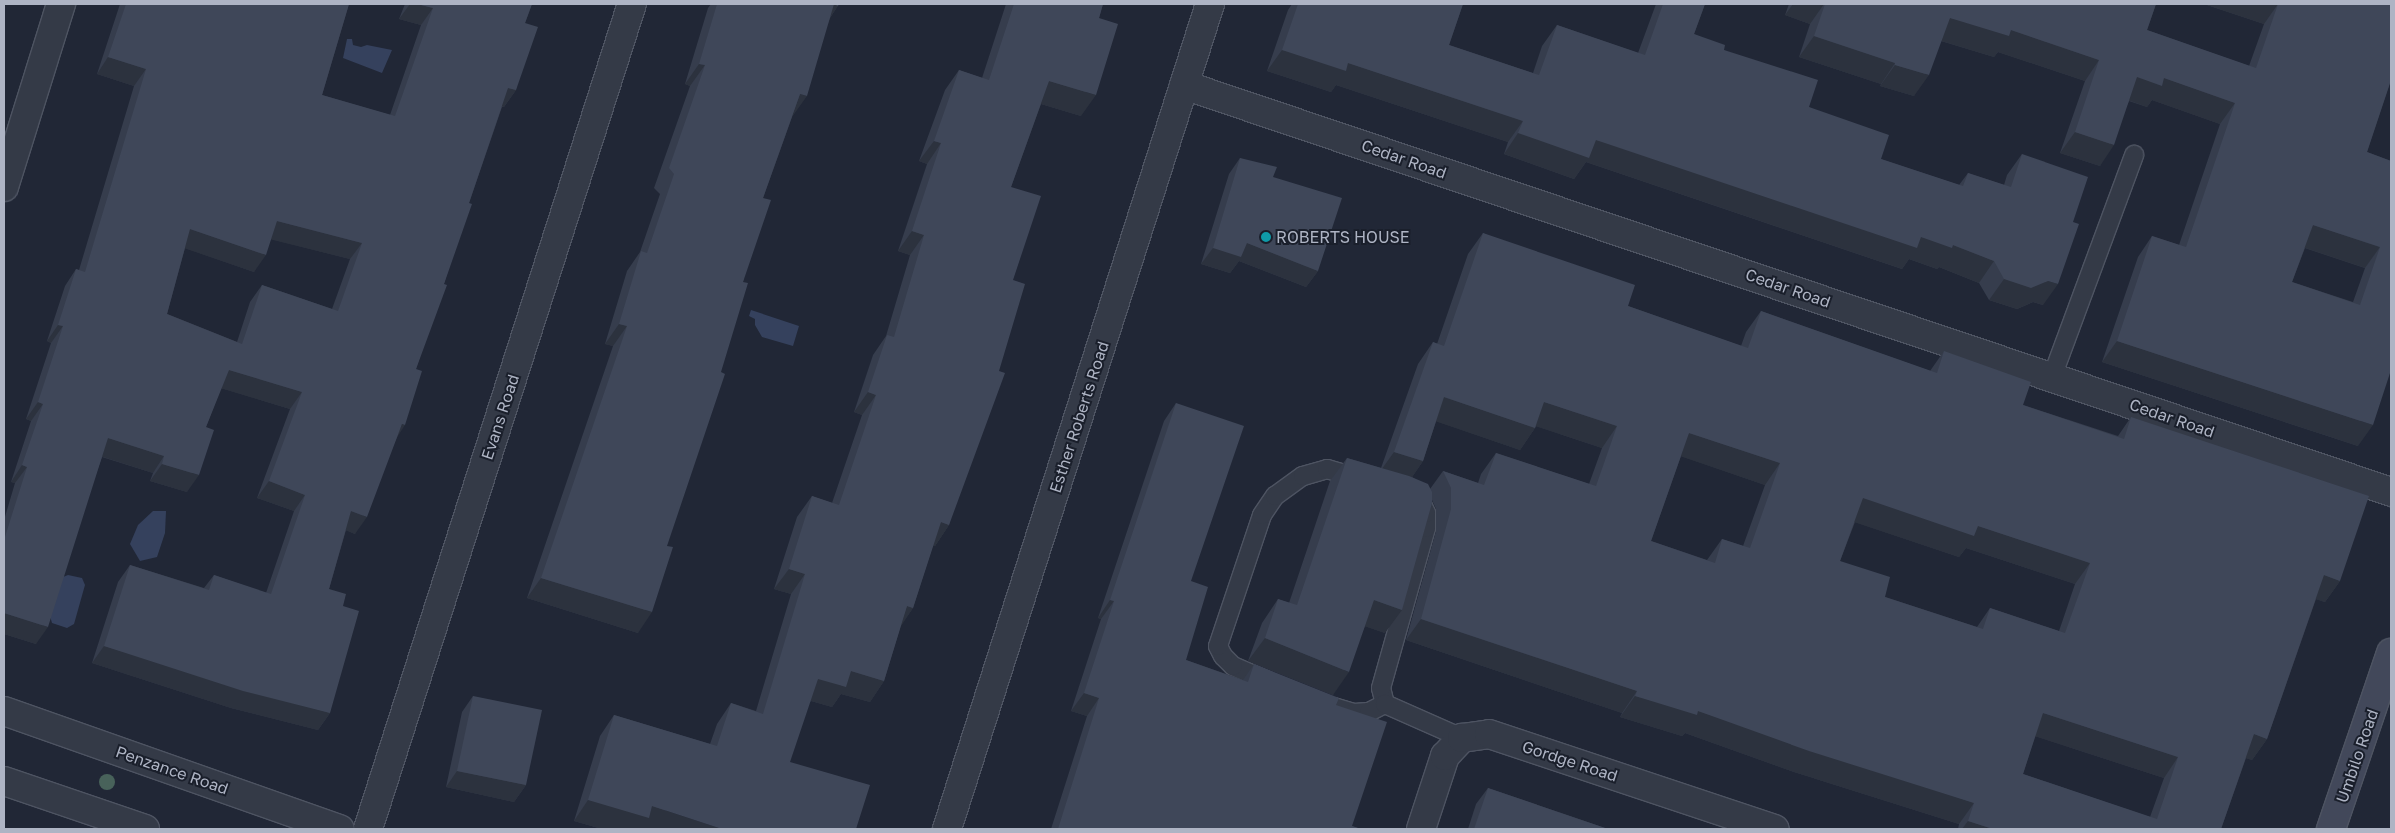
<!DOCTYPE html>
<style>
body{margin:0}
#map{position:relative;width:2395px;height:833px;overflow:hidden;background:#212736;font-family:"Golos Text",sans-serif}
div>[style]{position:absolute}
.water>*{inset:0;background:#35415d}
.roads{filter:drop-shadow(1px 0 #4e5462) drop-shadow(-1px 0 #4e5462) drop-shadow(0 1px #4e5462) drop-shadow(0 -1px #4e5462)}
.service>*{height:18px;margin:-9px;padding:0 9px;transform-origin:9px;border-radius:9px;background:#343a47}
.minor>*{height:28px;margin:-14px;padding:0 14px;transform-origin:14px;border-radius:14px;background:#343a47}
.tertiary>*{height:28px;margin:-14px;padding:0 14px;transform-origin:14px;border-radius:14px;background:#343a47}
.secondary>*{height:28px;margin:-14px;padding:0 14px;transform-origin:14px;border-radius:14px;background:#42485a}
.trees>*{width:16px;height:16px;margin:-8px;border-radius:50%;background:#48625a}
.wall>*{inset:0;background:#363d4d}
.shaded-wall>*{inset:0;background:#2c323e}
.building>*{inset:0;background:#3f4759}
.dots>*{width:14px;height:14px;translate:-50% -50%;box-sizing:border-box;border:2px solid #1a1f2b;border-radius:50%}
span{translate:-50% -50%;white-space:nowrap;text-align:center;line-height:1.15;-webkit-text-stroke:4px #1a1f2b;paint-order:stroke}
.street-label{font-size:16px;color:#aeb4c4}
.poi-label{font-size:16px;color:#aeb4c4}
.left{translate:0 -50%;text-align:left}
.frame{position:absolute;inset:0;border:5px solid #aeb4c4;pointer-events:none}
</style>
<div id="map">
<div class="water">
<div style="clip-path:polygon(347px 39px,352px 39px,353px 45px,361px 47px,367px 45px,392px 50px,382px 73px,343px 58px)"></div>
<div style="clip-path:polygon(751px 310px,799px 326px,793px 346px,762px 337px,755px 325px,755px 319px,749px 316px)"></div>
<div style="clip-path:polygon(153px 511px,166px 511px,165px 533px,157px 557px,140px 561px,130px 544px,138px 525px)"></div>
<div style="clip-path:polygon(68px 575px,82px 578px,85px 585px,74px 624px,67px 628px,52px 623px,50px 616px,63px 577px)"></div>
</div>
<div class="roads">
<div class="service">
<div style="left:2052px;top:377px;width:237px;rotate:-69.7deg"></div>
<div style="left:1268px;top:681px;width:38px;rotate:-157deg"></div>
<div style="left:1233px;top:666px;width:14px;rotate:-135deg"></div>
<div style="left:1223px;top:656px;width:11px;rotate:-117deg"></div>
<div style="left:1218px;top:646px;width:138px;rotate:-71.4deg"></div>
<div style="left:1262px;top:515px;width:23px;rotate:-56deg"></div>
<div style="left:1275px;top:496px;width:34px;rotate:-36deg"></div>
<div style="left:1303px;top:476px;width:25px;rotate:-16deg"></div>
<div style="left:1327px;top:469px;width:32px;rotate:16deg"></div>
<div style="left:1385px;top:704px;width:16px;rotate:-104deg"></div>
<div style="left:1381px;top:688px;width:166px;rotate:-74.3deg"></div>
<div style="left:1426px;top:528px;width:15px;rotate:-90deg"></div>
<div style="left:1426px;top:513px;width:12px;rotate:-114deg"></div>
<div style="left:1334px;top:707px;width:21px;rotate:17deg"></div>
<div style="left:1354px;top:713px;width:15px;rotate:-4deg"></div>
<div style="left:1369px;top:712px;width:18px;rotate:-27deg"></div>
<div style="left:1385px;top:704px;width:84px;rotate:23.8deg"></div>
</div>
<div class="minor">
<div style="left:1184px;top:85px;width:1274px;rotate:18.63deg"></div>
<div style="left:4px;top:711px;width:356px;rotate:19.4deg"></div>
<div style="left:4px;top:781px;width:149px;rotate:18.8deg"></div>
<div style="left:368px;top:829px;width:866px;rotate:-72.26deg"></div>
<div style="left:947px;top:829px;width:866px;rotate:-72.32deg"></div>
<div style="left:1421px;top:829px;width:77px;rotate:-71.8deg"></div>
<div style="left:1445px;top:756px;width:25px;rotate:-47deg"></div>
<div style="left:1462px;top:738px;width:27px;rotate:-8deg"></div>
<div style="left:1489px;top:734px;width:301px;rotate:18.4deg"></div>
</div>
<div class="tertiary">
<div style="left:4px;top:187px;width:192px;rotate:-72.7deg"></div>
</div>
<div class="secondary">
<div style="left:2331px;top:829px;width:186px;rotate:-71.2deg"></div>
</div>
</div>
<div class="trees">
<div style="left:107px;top:782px"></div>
</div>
<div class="wall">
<div style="clip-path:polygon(evenodd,120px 4px,349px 4px,322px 95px,390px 115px,421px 25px,399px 19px,405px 4px,532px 4px,525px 23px,516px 90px,504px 107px,502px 107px,469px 203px,444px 284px,416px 369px,397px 437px,355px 534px,346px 530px,329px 589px,343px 606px,330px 713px,318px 730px,231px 708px,92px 663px,118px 582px,130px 565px,204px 588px,214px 575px,266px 593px,294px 511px,257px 498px,290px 409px,221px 388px,206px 427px,187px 492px,150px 481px,153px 473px,102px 457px,36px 644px,4px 634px,4px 520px,15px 483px,11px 482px,31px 421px,26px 419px,51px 343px,47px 341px,65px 286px,76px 269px,79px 270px,134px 86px,97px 74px,120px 4px,271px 239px,350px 259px,332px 309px,262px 285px,250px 302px,237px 342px,167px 314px,185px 248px,254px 272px,271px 239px)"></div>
<div style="clip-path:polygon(711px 4px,839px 4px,830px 18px,792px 117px,763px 198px,743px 282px,638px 633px,527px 598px,613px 346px,605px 344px,627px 271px,640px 252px,660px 194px,654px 188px,690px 86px,685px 84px,708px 8px)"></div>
<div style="clip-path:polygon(1006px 4px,1103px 4px,1099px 18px,1081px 116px,1041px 104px,1011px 187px,1013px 280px,949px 525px,935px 546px,933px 545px,913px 608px,901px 625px,884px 681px,870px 702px,841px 694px,832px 707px,811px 701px,641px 829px,602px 829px,574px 821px,600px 736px,614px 715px,710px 744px,717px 724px,731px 703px,756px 711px,791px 594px,774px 589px,797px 517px,812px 496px,832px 503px,862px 415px,854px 412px,873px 355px,886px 336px,910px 255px,898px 251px,927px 164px,919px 161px,945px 90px,959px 70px,982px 78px)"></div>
<div style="clip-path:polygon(1292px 4px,1463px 4px,1449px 45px,1533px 73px,1542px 46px,1557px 25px,1638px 53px,1656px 4px,1705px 4px,1694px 34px,1724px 50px,1809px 107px,1881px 159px,1959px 185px,1968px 173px,2004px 185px,2007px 175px,2022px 154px,2043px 305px,2033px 302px,2017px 309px,1989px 300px,1979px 283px,1939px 267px,1937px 269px,1909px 259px,1902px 269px,1586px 162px,1574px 179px,1504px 154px,1508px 142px,1336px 85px,1331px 92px,1267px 71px,1288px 10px)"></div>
<div style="clip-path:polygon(evenodd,1789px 4px,2156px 4px,2147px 30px,2249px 66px,2264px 24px,2204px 4px,2391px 4px,2391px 83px,2390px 83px,2367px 152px,2391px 161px,2358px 446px,2102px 362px,2138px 257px,2152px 236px,2179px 245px,2220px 124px,2152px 100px,2147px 107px,2129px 101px,2100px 166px,2060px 153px,2085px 81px,1998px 52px,1994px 57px,1941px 41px,1914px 96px,1880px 86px,1881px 84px,1799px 57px,1810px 24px,1785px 15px,1789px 4px,2305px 248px,2365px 268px,2353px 302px,2292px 282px,2305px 248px)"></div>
<div style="clip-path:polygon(1240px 158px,1273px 177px,1318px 271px,1306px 287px,1239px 261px,1230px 273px,1201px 264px,1229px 174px)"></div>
<div style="clip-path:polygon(evenodd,1483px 233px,1628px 306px,1741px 346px,1746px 332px,1761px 311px,1930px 371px,1944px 351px,2023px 405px,2118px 436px,2131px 417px,2340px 581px,2325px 602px,2316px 599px,2267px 739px,2252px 760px,2246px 758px,2221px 829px,1958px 829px,1959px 824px,1794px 772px,1685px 733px,1682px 736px,1620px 717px,1622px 713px,1406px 640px,1436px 531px,1436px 509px,1432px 500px,1385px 633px,1365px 626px,1333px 695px,1248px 661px,1262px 623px,1278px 599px,1289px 603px,1330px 481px,1347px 458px,1381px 468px,1418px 364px,1433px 342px,1437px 344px,1468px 254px,1483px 233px,1436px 421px,1520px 450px,1535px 428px,1536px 426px,1602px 448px,1589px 484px,1496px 453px,1481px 474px,1478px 483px,1443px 471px,1430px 489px,1412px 477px,1423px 461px,1436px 421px,1483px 233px,1681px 456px,1765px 485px,1743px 546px,1722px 539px,1707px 560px,1651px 541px,1681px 456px,1483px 233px,1855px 522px,1959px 557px,1966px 548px,2075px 584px,2059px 631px,1990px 608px,1977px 627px,1885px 597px,1840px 561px,1855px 522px,1483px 233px,2035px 736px,2164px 778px,2150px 817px,2023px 774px,2035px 736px)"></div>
<div style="clip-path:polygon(1176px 403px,1191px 581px,1186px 660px,1243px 680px,1254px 664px,1336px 705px,1352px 826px,1361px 829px,1051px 829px,1087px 716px,1071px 711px,1101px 619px,1098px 618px,1164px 421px)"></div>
<div style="clip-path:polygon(473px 696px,526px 785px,514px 802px,446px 787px,462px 712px)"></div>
<div style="clip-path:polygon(1488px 788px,1608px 829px,1468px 829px,1476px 804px)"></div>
</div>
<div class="shaded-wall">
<div style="clip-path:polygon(410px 4px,417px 4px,433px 8px,421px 25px,399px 19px)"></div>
<div style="clip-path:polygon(834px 4px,838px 6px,824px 26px)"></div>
<div style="clip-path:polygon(1793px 4px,1824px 4px,1810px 24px,1785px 15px)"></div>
<div style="clip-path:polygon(2204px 4px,2278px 4px,2264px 24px)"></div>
<div style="clip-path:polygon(1950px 18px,2011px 30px,2099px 60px,2085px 81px,1998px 52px,1994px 57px,1935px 39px)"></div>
<div style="clip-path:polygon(1814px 36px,1895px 63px,1881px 84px,1799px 57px)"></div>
<div style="clip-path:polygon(1282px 50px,1348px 63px,1523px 121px,1508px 142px,1336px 85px,1331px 92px,1267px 71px)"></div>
<div style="clip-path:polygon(108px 57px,146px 69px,134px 86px,97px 74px)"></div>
<div style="clip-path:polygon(699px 64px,705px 65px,690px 86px,685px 84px)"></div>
<div style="clip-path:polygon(1895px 65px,1929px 75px,1914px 96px,1880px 86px)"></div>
<div style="clip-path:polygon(2137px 77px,2164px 78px,2235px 103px,2220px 124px,2152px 100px,2147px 107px,2122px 98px)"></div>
<div style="clip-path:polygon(1049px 81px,1096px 95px,1081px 116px,1034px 102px)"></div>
<div style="clip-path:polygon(508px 88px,516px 90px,504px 107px,496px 105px)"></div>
<div style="clip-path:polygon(800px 94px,807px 96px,792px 117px)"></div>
<div style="clip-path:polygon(2075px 132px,2114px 145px,2100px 166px,2060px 153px)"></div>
<div style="clip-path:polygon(1518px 133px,1596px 140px,1921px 237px,1953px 245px,1994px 261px,1979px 283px,1939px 267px,1937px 269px,1909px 259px,1902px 269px,1586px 162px,1574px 179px,1504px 154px)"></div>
<div style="clip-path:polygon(934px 141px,941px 143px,927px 164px,919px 161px)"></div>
<div style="clip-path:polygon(277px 221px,362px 243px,350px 259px,265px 238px)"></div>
<div style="clip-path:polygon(2313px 225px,2380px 247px,2365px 268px,2299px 246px)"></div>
<div style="clip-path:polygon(190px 229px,266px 255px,254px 272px,178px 246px)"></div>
<div style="clip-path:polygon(912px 231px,924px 235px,910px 255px,898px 251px)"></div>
<div style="clip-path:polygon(1247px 243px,1318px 271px,1306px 287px,1239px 261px,1230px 273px,1201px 264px,1213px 248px)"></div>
<div style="clip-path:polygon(2004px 279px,2048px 281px,2058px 284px,2043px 305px,2033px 302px,2017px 309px,1989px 300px)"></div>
<div style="clip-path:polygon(619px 324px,627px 326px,613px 346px,605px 344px)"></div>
<div style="clip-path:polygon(58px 325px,63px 326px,51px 343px,47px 341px)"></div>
<div style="clip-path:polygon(2117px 341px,2373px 425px,2358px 446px,2102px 362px)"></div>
<div style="clip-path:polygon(229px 370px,302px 392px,290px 409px,217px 387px)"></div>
<div style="clip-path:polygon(868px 392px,876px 395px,862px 415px,854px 412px)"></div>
<div style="clip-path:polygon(1444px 397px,1535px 428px,1520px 450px,1429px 419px)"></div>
<div style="clip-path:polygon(38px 402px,43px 404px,31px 421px,26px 419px)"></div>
<div style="clip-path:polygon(1544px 402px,1617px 426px,1602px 448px,1529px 424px)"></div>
<div style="clip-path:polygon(402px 424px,405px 425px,394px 442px)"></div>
<div style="clip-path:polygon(1689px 433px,1780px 463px,1765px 485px,1674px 454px)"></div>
<div style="clip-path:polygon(108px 438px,164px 456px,153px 473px,97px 455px)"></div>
<div style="clip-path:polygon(1394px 452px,1423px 461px,1408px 483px,1379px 473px)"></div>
<div style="clip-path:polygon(162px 464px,199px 475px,187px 492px,150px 481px)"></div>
<div style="clip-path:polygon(22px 465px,27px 467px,15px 483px,11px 482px)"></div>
<div style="clip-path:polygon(269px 481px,305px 495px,294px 511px,257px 498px)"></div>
<div style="clip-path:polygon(1863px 498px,1978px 526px,2090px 563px,2075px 584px,1966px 548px,1959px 557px,1848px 520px)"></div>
<div style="clip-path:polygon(351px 511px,367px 517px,355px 534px,340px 528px)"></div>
<div style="clip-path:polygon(941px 522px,949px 525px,935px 546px,926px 543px)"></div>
<div style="clip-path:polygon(789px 569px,805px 574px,791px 594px,774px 589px)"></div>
<div style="clip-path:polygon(2324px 575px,2340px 581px,2325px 602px,2309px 597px)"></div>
<div style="clip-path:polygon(541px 578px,652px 612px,638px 633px,527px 598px)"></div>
<div style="clip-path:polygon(1110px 600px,1114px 601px,1101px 619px,1098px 618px)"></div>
<div style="clip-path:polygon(1374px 600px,1402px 610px,1385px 633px,1358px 624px)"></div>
<div style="clip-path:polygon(907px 606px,913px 608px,899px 629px)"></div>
<div style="clip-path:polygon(4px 613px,48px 627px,36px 644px,4px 634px)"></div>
<div style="clip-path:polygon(1421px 619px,1637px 691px,1622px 713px,1406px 640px)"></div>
<div style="clip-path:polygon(1265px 638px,1349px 672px,1333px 695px,1248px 661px)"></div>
<div style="clip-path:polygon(104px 646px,330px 713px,318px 730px,231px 708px,92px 663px)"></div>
<div style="clip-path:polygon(851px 671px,884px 681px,870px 702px,841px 694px,832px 707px,804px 699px,818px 679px)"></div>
<div style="clip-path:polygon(1084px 693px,1099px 698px,1087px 716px,1071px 711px)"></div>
<div style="clip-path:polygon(1635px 696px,1698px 711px,1974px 803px,1959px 824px,1794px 772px,1685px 733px,1682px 736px,1620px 717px)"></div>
<div style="clip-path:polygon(2043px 713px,2178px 757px,2164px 778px,2028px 734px)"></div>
<div style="clip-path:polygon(2254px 734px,2267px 739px,2252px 760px,2239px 756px)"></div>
<div style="clip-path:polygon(457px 771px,526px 785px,514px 802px,446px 787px)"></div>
<div style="clip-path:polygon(588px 800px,652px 806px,722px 829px,645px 829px,642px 828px,641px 829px,602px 829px,574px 821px)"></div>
<div style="clip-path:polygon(1968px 821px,1993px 829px,1962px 829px)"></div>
</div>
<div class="building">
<div style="clip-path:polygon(evenodd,126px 4px,349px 4px,322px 95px,395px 116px,433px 8px,417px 4px,532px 4px,525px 23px,538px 27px,516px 90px,508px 88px,469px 203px,472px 204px,444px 284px,447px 285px,416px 369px,422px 371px,405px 425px,402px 424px,367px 517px,351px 511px,329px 589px,346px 594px,343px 606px,359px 611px,330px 713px,243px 691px,104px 646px,130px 565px,209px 590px,214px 575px,271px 594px,305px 495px,269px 481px,302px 392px,229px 370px,206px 427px,214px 430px,199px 475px,162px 464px,164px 456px,108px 438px,48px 627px,4px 613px,4px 540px,27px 467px,22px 465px,43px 404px,38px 402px,63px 326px,58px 325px,76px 269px,85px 272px,146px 69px,108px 57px,126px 4px,277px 221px,362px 243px,338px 311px,262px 285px,242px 344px,167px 314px,190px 229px,266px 255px,277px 221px)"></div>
<div style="clip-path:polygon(717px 4px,839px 4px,838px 6px,834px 4px,807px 96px,800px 94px,763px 198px,771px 200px,743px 282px,748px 283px,721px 372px,725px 374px,667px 546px,673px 547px,652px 612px,541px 578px,627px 326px,619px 324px,641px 251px,647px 253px,674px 174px,669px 168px,705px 65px,699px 64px)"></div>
<div style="clip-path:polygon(1014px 4px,1103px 4px,1099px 18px,1118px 24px,1096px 95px,1049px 81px,1011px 187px,1041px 196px,1013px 280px,1025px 284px,999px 371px,1005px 373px,949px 525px,941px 522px,913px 608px,907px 606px,884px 681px,851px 671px,846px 687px,818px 679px,790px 762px,870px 785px,856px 829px,722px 829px,652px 806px,649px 818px,588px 800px,614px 715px,717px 746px,731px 703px,763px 714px,805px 574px,789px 569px,812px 496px,839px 505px,876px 395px,868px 392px,887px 335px,894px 337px,924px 235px,912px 231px,941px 143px,934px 141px,959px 70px,989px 80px)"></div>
<div style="clip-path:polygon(1298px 4px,1463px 4px,1449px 45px,1539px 75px,1557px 25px,1645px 55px,1663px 4px,1705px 4px,1694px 34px,1725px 45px,1724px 50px,1818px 80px,1809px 107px,1889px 135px,1881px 159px,1963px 186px,1968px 173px,2011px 187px,2022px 154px,2088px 177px,2073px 222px,2079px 224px,2058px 284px,2048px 281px,2031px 288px,2004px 279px,1994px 261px,1953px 245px,1952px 248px,1921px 237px,1917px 248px,1596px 140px,1589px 158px,1518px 133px,1523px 121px,1348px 63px,1346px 71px,1282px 50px)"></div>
<div style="clip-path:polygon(evenodd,1825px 4px,2156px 4px,2147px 30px,2256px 68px,2278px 4px,2391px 4px,2391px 80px,2367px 152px,2391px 161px,2391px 370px,2373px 425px,2117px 341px,2152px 236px,2186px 247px,2235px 103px,2164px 78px,2162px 86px,2137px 77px,2114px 145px,2075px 132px,2099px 60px,2011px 30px,2009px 36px,1950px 18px,1929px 75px,1895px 65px,1895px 63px,1814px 36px,1825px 4px,2313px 225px,2380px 247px,2360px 305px,2292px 282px,2313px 225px)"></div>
<div style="clip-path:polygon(1240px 158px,1277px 167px,1273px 177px,1342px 198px,1318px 271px,1247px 243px,1241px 257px,1213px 248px)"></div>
<div style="clip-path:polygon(evenodd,1483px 233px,1635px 285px,1628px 306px,1748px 348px,1761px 311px,1937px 373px,1944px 351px,2031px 382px,2023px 405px,2124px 439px,2131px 417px,2369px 496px,2340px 581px,2324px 575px,2267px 739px,2254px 734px,2221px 829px,1993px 829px,1968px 821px,1974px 803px,1809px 751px,1698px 711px,1697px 715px,1635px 696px,1637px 691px,1421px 619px,1451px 509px,1451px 488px,1443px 471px,1484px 485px,1496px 453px,1596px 486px,1617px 426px,1544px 402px,1535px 428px,1444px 397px,1423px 461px,1394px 452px,1433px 342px,1444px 346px,1483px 233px,1689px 433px,1780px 463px,1750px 548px,1722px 539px,1715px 563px,1651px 541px,1689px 433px,1483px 233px,1863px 498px,1974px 536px,1978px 526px,2090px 563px,2065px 633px,1990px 608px,1983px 629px,1885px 597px,1890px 577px,1840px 561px,1863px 498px,1483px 233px,2043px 713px,2178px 757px,2157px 819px,2023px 774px,2043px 713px)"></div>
<div style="clip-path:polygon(1176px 403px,1244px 426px,1191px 581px,1208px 587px,1186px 660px,1248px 682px,1254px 664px,1339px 698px,1336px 705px,1387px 722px,1352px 826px,1361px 829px,1058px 829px,1099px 698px,1084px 693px,1114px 601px,1110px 600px)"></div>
<div style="clip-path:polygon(1347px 458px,1409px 476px,1428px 484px,1432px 492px,1432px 503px,1402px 610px,1374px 600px,1349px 672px,1265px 638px,1278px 599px,1297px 605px)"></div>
<div style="clip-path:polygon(473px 696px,542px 710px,526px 785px,457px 771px)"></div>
<div style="clip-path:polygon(1488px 788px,1608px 829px,1474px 829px)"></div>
</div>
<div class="dots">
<div style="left:1266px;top:237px;background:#0f9aa8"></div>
</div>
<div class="street-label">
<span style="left:1404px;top:159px;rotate:19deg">Cedar Road</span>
<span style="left:1788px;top:288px;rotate:19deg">Cedar Road</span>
<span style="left:500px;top:417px;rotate:-72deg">Evans Road</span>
<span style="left:1079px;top:417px;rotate:-72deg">Esther Roberts Road</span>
<span style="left:2172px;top:418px;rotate:19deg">Cedar Road</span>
<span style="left:2357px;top:756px;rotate:-71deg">Umbilo Road</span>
<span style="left:1570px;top:761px;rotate:18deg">Gordge Road</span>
<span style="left:172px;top:770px;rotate:19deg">Penzance Road</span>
</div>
<div class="poi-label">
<span class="left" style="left:1276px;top:237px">ROBERTS HOUSE</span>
</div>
<div class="frame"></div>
</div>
